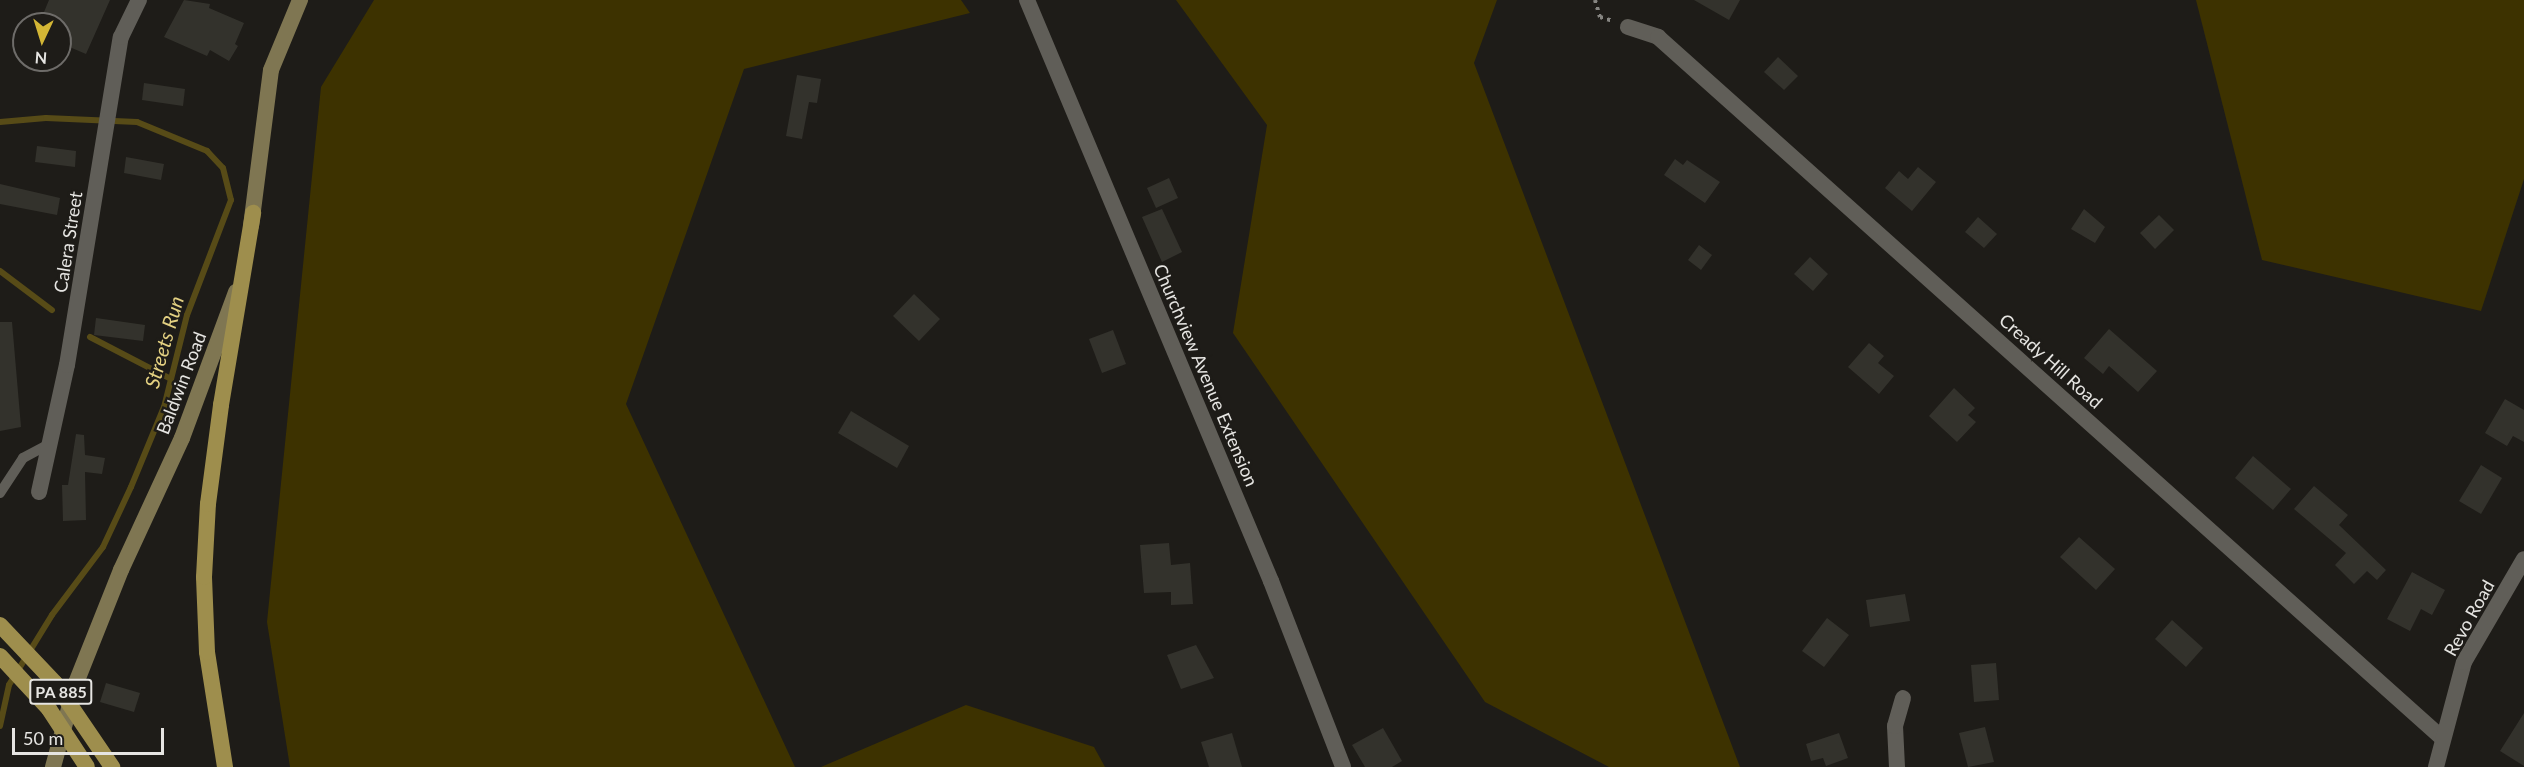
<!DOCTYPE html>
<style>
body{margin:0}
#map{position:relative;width:2524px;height:767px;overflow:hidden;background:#1e1c18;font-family:Lato,sans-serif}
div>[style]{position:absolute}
.green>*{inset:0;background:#3d3200}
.stream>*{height:6px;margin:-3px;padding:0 3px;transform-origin:3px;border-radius:3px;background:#574b17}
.building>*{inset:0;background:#33322c}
.path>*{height:4px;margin-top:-2px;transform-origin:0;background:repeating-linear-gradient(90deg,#868581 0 3px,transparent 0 7.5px)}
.service>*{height:10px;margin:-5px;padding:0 5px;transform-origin:5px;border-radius:5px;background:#605e58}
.minor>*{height:16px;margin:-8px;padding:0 8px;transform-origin:8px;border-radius:8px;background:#605e58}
.tertiary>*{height:16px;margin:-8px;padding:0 8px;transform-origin:8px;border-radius:8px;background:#605e58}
.secondary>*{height:16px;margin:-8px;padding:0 8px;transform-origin:8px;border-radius:8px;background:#7f7652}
.primary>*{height:16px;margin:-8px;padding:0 8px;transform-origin:8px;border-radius:8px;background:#9e8e4d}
span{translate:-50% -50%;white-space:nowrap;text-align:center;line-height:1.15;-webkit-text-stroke:5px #1e1c18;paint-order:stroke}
.shield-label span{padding:2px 4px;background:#1e1c18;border:2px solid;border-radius:4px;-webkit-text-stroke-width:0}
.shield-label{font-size:16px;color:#e6e5e2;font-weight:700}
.street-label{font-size:18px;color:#e6e5e2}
.water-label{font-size:20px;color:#e4d182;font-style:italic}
.north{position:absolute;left:12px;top:12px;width:60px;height:60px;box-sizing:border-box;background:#1e1c18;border:2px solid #6e6c69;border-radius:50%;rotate:184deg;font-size:16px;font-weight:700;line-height:24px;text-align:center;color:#e6e5e2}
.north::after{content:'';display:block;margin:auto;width:21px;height:27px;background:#d3b635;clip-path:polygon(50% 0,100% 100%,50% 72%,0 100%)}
.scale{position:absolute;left:12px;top:728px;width:152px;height:27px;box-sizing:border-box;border:3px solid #e6e5e2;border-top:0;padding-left:8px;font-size:18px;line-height:21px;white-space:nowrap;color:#e6e5e2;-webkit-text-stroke:4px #1e1c18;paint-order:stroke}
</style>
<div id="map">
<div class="green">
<div style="clip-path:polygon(374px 0,961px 0,970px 13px,744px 69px,626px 404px,795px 767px,290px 767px,267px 622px,321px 87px)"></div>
<div style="clip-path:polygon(1176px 0,1497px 0,1474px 63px,1740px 767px,1609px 767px,1485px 702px,1233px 333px,1267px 125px)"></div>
<div style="clip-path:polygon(2196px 0,2524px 0,2524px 179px,2481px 311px,2262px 260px)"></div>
<div style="clip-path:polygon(966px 705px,1094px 747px,1105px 767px,821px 767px)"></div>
</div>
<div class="stream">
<div style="left:0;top:122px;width:46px;rotate:-5deg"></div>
<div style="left:46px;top:118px;width:91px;rotate:2.5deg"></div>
<div style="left:137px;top:122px;width:76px;rotate:22.5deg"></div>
<div style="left:207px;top:151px;width:23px;rotate:47deg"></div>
<div style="left:223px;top:168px;width:33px;rotate:76deg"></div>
<div style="left:231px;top:200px;width:123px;rotate:110.9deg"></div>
<div style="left:187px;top:315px;width:95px;rotate:104deg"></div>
<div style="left:164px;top:407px;width:87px;rotate:112.4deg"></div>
<div style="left:131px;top:487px;width:66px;rotate:115deg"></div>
<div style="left:103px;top:547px;width:85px;rotate:126.9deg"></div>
<div style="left:52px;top:615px;width:82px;rotate:121.6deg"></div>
<div style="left:9px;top:685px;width:42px;rotate:102.4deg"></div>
<div style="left:0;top:271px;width:65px;rotate:36.9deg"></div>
<div style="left:90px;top:337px;width:91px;rotate:27.4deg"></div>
</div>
<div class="building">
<div style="clip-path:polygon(49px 0,110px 0,86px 54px,60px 43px,60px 24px,39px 24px)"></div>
<div style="clip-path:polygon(184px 0,210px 4px,209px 8px,244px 23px,235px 44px,238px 46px,229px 61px,210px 50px,207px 56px,164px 37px)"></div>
<div style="clip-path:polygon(1694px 0,1740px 0,1729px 20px)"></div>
<div style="clip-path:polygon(1778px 57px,1798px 76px,1784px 90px,1764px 72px)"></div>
<div style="clip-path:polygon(797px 75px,821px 79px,817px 103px,809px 102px,802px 139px,786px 136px)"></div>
<div style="clip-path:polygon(144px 83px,185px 89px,183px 106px,142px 100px)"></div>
<div style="clip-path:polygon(37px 146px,76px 151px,75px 167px,35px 162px)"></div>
<div style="clip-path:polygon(126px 157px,164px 164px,161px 180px,124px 173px)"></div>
<div style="clip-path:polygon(1675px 159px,1683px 165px,1687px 160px,1720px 182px,1705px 203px,1664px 175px)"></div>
<div style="clip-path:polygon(1918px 167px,1936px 182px,1912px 211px,1885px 188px,1899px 171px,1908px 179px)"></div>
<div style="clip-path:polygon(1169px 178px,1178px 198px,1156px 208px,1147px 188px)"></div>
<div style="clip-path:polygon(0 184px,60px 198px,57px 215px,0 204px)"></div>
<div style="clip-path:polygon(1162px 209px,1182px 252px,1162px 262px,1142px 217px)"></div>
<div style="clip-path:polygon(2084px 209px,2105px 227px,2095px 243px,2071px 229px)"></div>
<div style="clip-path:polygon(2159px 215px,2174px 230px,2155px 249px,2140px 233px)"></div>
<div style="clip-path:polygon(1978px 217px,1997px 234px,1984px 248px,1965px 232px)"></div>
<div style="clip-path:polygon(1699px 245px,1712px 255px,1701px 270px,1688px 260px)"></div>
<div style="clip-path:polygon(1810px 257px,1828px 274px,1813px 291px,1794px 274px)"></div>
<div style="clip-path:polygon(914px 294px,940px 319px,919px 341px,893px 316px)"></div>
<div style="clip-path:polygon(96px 318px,145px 325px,143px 341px,94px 335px)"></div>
<div style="clip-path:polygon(0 322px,12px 322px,21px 427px,0 431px)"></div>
<div style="clip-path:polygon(2109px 329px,2157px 371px,2138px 392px,2109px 366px,2103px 374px,2084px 358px)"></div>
<div style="clip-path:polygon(1113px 330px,1126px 364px,1102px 373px,1089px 339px)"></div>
<div style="clip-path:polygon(1869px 343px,1884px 356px,1878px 363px,1894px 376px,1879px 394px,1848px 367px)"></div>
<div style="clip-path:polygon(1954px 388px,1975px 408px,1968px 415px,1976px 422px,1957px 442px,1929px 416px)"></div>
<div style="clip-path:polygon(2505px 399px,2524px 410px,2524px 442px,2513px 436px,2507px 446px,2485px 433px)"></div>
<div style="clip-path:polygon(851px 411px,909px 446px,897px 468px,838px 433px)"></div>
<div style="clip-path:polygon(76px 434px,84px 435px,85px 455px,105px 458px,102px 474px,85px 472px,86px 520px,63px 521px,62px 485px,68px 485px)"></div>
<div style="clip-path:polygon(2253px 456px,2291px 489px,2273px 510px,2235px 478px)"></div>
<div style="clip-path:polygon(2481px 465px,2502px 478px,2481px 514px,2459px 501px)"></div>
<div style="clip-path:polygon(2314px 486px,2348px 515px,2339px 525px,2386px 570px,2377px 580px,2367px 571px,2354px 584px,2335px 565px,2346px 553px,2294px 509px)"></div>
<div style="clip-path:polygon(2079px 537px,2115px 569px,2096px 590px,2060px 557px)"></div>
<div style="clip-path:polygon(1169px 543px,1171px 565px,1190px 563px,1193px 604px,1171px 605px,1171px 592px,1144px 593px,1140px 545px)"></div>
<div style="clip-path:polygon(2412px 572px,2445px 590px,2432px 615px,2421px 609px,2410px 631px,2387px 619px)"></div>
<div style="clip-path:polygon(1905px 594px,1910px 621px,1870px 627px,1866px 600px)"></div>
<div style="clip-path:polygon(1827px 618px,1849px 635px,1824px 667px,1802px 651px)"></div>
<div style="clip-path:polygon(2172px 620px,2203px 648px,2186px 667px,2155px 639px)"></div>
<div style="clip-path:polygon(1196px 645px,1214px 678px,1181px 689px,1167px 655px)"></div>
<div style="clip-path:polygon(1996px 663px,1999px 700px,1974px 702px,1971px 665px)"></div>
<div style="clip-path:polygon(106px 683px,140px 693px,134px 712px,100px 702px)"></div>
<div style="clip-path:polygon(2524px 713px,2524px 766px,2500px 751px)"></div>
<div style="clip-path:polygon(1985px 727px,1994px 762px,1968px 767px,1959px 733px)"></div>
<div style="clip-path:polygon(1383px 728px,1402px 761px,1392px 767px,1365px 767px,1352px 745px)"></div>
<div style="clip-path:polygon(1232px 733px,1242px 767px,1209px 767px,1201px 742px)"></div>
<div style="clip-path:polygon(1839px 733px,1848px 758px,1826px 766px,1823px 758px,1811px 761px,1806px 744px)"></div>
</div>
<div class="path">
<div style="left:1595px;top:0;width:18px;rotate:74deg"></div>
<div style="left:1600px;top:17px;width:14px;rotate:17deg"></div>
</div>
<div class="service">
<div style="left:0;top:493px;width:42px;rotate:-56.7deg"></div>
<div style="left:23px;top:458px;width:30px;rotate:-28deg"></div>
</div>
<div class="minor">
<div style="left:1628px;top:27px;width:32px;rotate:18deg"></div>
<div style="left:1658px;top:37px;width:1050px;rotate:41.8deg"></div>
<div style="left:39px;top:492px;width:130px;rotate:-77.6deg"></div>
<div style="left:67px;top:365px;width:332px;rotate:-80.7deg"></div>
<div style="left:121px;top:37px;width:41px;rotate:-64.1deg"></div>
<div style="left:1897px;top:767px;width:41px;rotate:-92.8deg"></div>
<div style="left:1895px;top:726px;width:29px;rotate:-74deg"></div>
<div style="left:2436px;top:767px;width:109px;rotate:-75.1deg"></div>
<div style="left:2464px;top:662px;width:119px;rotate:-59.8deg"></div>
</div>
<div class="tertiary">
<div style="left:1027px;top:0;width:630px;rotate:67.22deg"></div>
<div style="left:1271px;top:581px;width:199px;rotate:68.8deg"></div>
</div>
<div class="secondary">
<div style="left:251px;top:226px;width:157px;rotate:-82.7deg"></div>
<div style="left:271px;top:70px;width:76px;rotate:-67.5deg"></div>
<div style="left:53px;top:767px;width:87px;rotate:-74.7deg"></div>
<div style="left:76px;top:683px;width:122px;rotate:-68.3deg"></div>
<div style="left:121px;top:570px;width:145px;rotate:-65.2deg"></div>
<div style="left:182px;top:438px;width:156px;rotate:-69.7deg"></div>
</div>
<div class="primary">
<div style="left:0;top:625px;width:80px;rotate:46.5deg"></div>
<div style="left:55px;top:683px;width:102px;rotate:55.8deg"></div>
<div style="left:0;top:656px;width:72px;rotate:47.2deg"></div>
<div style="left:49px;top:709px;width:69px;rotate:56.8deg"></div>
<div style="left:225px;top:767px;width:116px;rotate:-98.9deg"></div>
<div style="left:207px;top:652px;width:75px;rotate:-92.3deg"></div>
<div style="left:204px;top:577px;width:73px;rotate:-86.9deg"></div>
<div style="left:208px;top:504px;width:100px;rotate:-82.5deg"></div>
<div style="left:221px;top:405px;width:195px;rotate:-80.5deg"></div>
</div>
<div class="shield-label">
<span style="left:61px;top:692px">PA 885</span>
</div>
<div class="street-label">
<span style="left:68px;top:242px;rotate:-81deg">Calera Street</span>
<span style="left:2051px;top:361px;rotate:42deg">Cready Hill Road</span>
<span style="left:1206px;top:375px;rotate:67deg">Churchview Avenue Extension</span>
<span style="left:181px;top:383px;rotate:-69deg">Baldwin Road</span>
<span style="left:2469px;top:618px;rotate:-61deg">Revo Road</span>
</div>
<div class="water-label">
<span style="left:164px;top:342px;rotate:-74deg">Streets Run</span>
</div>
<div class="north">N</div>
<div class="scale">50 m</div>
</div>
